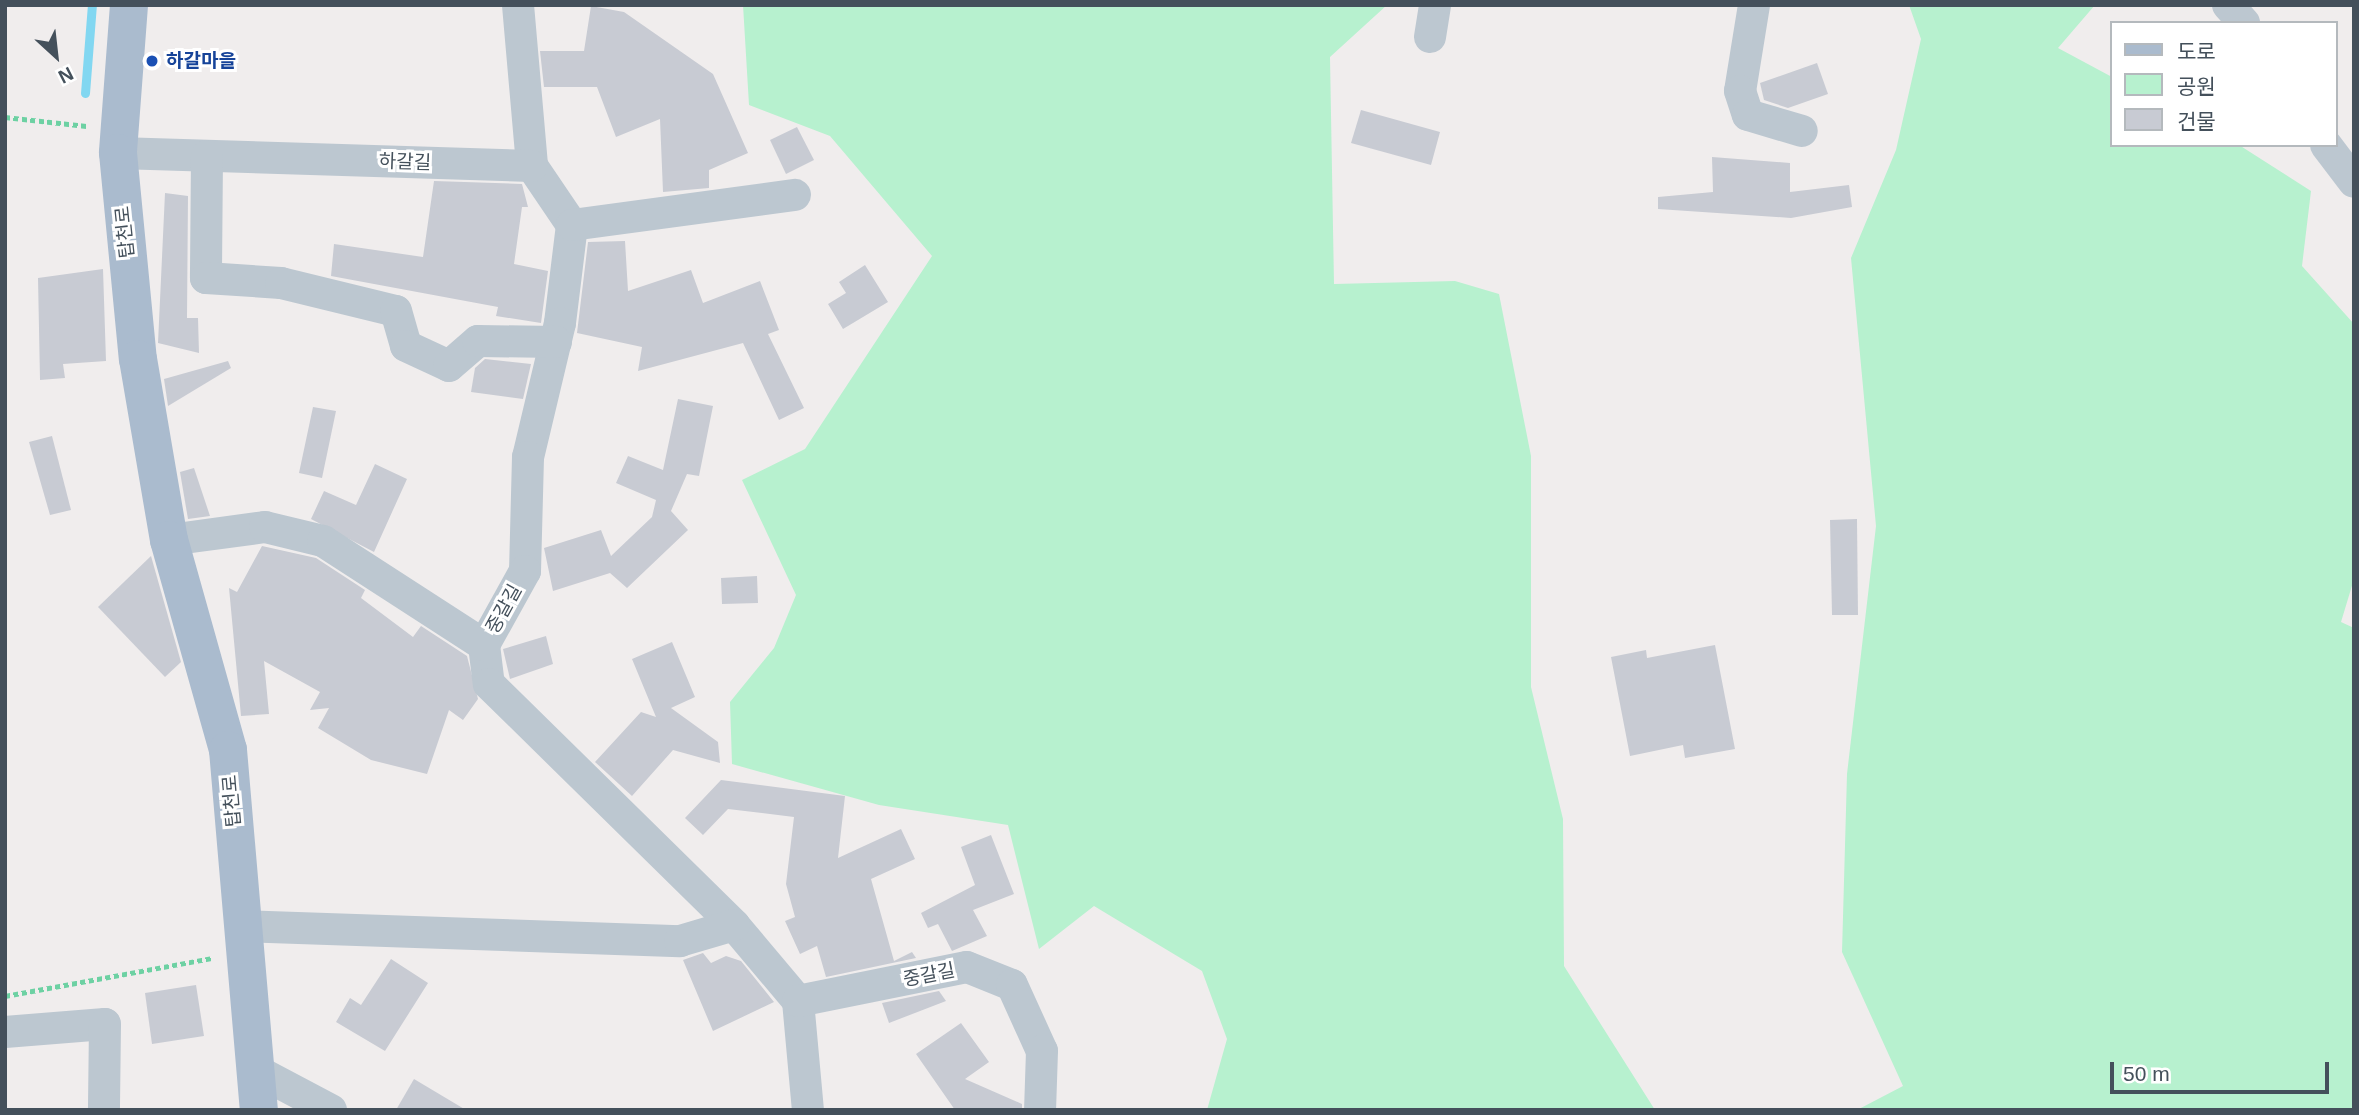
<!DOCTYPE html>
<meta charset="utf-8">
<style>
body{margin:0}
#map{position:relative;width:2359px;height:1115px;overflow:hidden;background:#f0eded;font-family:Arial,"Noto Sans KR",sans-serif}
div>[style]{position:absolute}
.green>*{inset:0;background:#b7f1cf}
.stream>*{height:9px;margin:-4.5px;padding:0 4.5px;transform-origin:4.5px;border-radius:4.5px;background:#82d7f1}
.building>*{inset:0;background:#c8cbd3}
.path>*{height:4.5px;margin-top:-2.25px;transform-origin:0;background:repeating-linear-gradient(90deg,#6dd1a3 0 5px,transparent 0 8.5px)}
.minor>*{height:32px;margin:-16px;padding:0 16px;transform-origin:16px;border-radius:16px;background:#bcc7d0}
.major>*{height:38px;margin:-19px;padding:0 19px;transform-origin:19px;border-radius:19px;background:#aabbce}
.dots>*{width:19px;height:19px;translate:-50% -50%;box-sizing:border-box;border:4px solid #fff;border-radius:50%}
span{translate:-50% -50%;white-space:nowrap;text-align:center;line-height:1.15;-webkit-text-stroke:6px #fff;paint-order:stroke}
.transit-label{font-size:19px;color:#164399;font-weight:700}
.left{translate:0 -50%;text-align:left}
.street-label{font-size:19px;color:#44505b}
.frame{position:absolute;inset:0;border:7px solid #44505b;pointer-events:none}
.legend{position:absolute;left:2110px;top:21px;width:228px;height:126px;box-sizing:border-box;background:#fff;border:2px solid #b4b9bd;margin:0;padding:9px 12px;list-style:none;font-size:21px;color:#44505b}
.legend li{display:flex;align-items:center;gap:14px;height:35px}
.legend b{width:35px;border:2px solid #b4b9bd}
.north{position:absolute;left:21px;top:21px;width:70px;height:70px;-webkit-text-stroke:5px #fff;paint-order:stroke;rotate:153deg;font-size:19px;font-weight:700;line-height:28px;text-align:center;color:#44505b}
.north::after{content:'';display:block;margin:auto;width:24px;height:32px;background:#44505b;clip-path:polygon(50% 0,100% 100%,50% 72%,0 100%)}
.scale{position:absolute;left:2110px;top:1062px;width:219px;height:32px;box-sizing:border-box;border:4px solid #44505b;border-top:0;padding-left:9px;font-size:21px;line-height:24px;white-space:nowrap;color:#44505b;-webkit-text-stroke:5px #fff;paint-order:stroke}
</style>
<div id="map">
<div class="green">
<div style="clip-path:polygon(743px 5px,1387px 5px,1330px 57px,1334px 284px,1455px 281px,1499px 294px,1531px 456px,1531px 687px,1563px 819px,1564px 966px,1655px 1110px,1207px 1110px,1227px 1039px,1202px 971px,1094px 906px,1039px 949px,1008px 825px,879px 805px,732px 764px,730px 702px,774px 648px,796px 595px,742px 480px,805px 449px,932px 256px,830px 136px,749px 105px)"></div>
<div style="clip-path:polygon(1909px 5px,2095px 5px,2058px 48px,2112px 77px,2112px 145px,2239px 145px,2311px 191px,2302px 266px,2354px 324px,2354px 579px,2341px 622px,2354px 628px,2354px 1110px,1857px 1110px,1903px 1086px,1842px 952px,1847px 774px,1876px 526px,1851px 258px,1896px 150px,1921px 39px)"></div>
</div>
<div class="stream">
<div style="left:85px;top:93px;width:88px;rotate:-85.5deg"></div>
</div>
<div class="building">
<div style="clip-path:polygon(591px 6px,624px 12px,713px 74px,748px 153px,709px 170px,709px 188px,663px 192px,660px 119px,616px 137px,597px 87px,544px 87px,540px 51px,584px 51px)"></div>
<div style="clip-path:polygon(1817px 63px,1828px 94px,1788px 108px,1764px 100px,1760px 83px)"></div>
<div style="clip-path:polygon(1361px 110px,1440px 132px,1431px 165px,1351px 143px)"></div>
<div style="clip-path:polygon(797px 127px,814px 160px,786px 174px,770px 140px)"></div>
<div style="clip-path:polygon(1712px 157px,1790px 163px,1790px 192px,1849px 185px,1852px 207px,1791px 218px,1658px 209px,1658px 197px,1713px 192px)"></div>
<div style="clip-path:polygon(434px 181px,522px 184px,528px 207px,522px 207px,514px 264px,548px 271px,541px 323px,496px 316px,498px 307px,331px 276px,334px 244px,423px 257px)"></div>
<div style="clip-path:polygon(165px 193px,188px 196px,187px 318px,198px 318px,199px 353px,158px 343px)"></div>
<div style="clip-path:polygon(625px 241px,628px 291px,691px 270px,703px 303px,760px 281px,779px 330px,768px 334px,804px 408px,779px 420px,743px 343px,638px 371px,642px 347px,577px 333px,588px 242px)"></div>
<div style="clip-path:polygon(865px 265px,888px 302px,843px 329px,828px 304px,846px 293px,839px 282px)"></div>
<div style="clip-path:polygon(103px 269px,106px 361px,63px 364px,65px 378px,40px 380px,38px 278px)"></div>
<div style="clip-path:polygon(485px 359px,531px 364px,523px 399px,471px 392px,475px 368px)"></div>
<div style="clip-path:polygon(228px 361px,231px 368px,168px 406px,164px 379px)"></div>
<div style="clip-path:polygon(678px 399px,713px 406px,699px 476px,687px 474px,671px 511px,688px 530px,627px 588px,610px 573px,553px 591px,544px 548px,601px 530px,611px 556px,652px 517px,656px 500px,616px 483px,628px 456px,663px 470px)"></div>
<div style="clip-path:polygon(313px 407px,336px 411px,322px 478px,299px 473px)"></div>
<div style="clip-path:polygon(52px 436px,71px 510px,50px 515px,29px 442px)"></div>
<div style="clip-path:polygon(375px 464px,407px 479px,374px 552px,311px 519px,324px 491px,356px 505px)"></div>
<div style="clip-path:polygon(194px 468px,210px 516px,188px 519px,180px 472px)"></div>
<div style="clip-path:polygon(1857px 519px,1858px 615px,1832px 615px,1830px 520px)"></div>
<div style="clip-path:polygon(262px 546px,316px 558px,365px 590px,361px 598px,413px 637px,421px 626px,467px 656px,478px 699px,463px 720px,449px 710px,427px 774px,371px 760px,318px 728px,329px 708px,310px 710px,320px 692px,264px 661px,269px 714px,241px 716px,229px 588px,237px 592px)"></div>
<div style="clip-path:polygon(151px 556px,181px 662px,165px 677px,98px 607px)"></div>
<div style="clip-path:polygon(757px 576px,758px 603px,722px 604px,721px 578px)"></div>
<div style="clip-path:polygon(546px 636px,553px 664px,510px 679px,503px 649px)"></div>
<div style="clip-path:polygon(672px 642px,695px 697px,671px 708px,718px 742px,720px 763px,673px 750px,632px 796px,595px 762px,641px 712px,656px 717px,632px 659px)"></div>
<div style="clip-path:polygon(1715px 645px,1735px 749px,1685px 758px,1683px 745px,1630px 756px,1611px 657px,1646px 650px,1647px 658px)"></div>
<div style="clip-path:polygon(721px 780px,845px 796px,838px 858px,901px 829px,915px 859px,871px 879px,894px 961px,912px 952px,916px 958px,826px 977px,817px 946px,800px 954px,785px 921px,795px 917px,786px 884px,794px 817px,728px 809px,703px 835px,685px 818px)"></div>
<div style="clip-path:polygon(991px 835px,1014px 894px,973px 910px,987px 936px,952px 951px,938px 924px,928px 928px,921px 913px,975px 885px,961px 847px)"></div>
<div style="clip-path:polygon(703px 953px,711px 963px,726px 956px,741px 961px,774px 1002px,713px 1031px,683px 960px)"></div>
<div style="clip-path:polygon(391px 959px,428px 983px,385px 1051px,336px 1022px,350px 998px,361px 1005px)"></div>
<div style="clip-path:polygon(196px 985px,204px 1036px,152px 1044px,145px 993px)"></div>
<div style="clip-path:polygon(939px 991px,946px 1001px,889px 1023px,882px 1003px)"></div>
<div style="clip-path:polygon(961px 1023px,989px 1062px,965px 1079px,1022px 1104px,1022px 1110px,955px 1110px,916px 1054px)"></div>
<div style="clip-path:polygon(414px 1079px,466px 1110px,396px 1110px)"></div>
</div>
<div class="path">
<div style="left:5px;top:117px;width:82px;rotate:6.3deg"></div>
<div style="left:5px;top:996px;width:210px;rotate:-10.4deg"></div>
</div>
<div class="minor">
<div style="left:518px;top:5px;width:162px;rotate:85deg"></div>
<div style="left:532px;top:166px;width:71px;rotate:55.9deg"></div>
<div style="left:572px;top:225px;width:99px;rotate:97deg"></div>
<div style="left:560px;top:323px;width:138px;rotate:103.4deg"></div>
<div style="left:528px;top:457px;width:114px;rotate:91.5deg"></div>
<div style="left:525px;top:571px;width:85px;rotate:119deg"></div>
<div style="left:484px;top:645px;width:39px;rotate:83deg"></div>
<div style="left:489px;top:684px;width:344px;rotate:44.5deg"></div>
<div style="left:734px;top:925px;width:99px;rotate:49.9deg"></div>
<div style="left:798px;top:1001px;width:109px;rotate:84.8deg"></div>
<div style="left:1754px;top:5px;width:87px;rotate:99.2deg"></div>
<div style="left:1740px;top:91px;width:25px;rotate:72deg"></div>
<div style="left:1748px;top:115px;width:56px;rotate:16.5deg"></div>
<div style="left:2228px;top:5px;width:24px;rotate:48deg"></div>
<div style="left:1430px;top:37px;width:32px;rotate:-81deg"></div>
<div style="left:2326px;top:145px;width:46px;rotate:52.9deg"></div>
<div style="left:118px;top:153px;width:414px;rotate:1.8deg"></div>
<div style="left:207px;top:156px;width:122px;rotate:90.5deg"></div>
<div style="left:206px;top:278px;width:75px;rotate:3.8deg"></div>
<div style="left:281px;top:283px;width:118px;rotate:13.7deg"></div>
<div style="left:396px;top:311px;width:36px;rotate:74deg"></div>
<div style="left:406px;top:346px;width:47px;rotate:24.9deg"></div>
<div style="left:449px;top:366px;width:38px;rotate:-41deg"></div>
<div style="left:478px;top:341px;width:78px;rotate:0.7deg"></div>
<div style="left:572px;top:225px;width:225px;rotate:-7.7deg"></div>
<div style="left:169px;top:540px;width:97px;rotate:-7.7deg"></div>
<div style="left:265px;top:527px;width:60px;rotate:13.6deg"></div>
<div style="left:323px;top:541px;width:192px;rotate:32.9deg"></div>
<div style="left:242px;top:926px;width:438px;rotate:2deg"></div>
<div style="left:680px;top:941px;width:56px;rotate:-16.5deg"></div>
<div style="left:798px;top:1001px;width:172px;rotate:-11.4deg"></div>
<div style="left:967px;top:967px;width:48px;rotate:21.8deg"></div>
<div style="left:1012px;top:985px;width:72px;rotate:65.6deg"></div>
<div style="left:1042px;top:1051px;width:59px;rotate:91.9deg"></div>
<div style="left:5px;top:1032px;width:100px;rotate:-4.6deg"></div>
<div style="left:105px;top:1024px;width:86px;rotate:90.7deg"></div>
<div style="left:255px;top:1070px;width:86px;rotate:27.8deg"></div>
</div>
<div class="major">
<div style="left:129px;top:5px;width:148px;rotate:94.3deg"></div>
<div style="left:118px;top:153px;width:207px;rotate:84.5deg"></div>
<div style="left:138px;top:359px;width:184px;rotate:80.3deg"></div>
<div style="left:169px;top:540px;width:218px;rotate:74.3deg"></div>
<div style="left:228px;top:750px;width:361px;rotate:85.1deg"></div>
</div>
<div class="dots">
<div style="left:152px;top:61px;background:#1a4fb4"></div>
</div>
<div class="transit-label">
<span class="left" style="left:166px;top:61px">하갈마을</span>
</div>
<div class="street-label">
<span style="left:405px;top:162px;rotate:2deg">하갈길</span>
<span style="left:125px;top:232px;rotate:-96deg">탑천로</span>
<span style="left:504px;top:609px;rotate:-61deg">중갈길</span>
<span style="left:232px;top:801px;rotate:-95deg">탑천로</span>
<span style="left:929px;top:975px;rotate:-11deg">중갈길</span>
</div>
<div class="frame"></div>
<ul class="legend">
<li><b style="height:9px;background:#aabbce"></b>도로</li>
<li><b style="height:19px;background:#b7f1cf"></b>공원</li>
<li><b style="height:19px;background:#c8cbd3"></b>건물</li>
</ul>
<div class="north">N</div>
<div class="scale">50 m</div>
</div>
